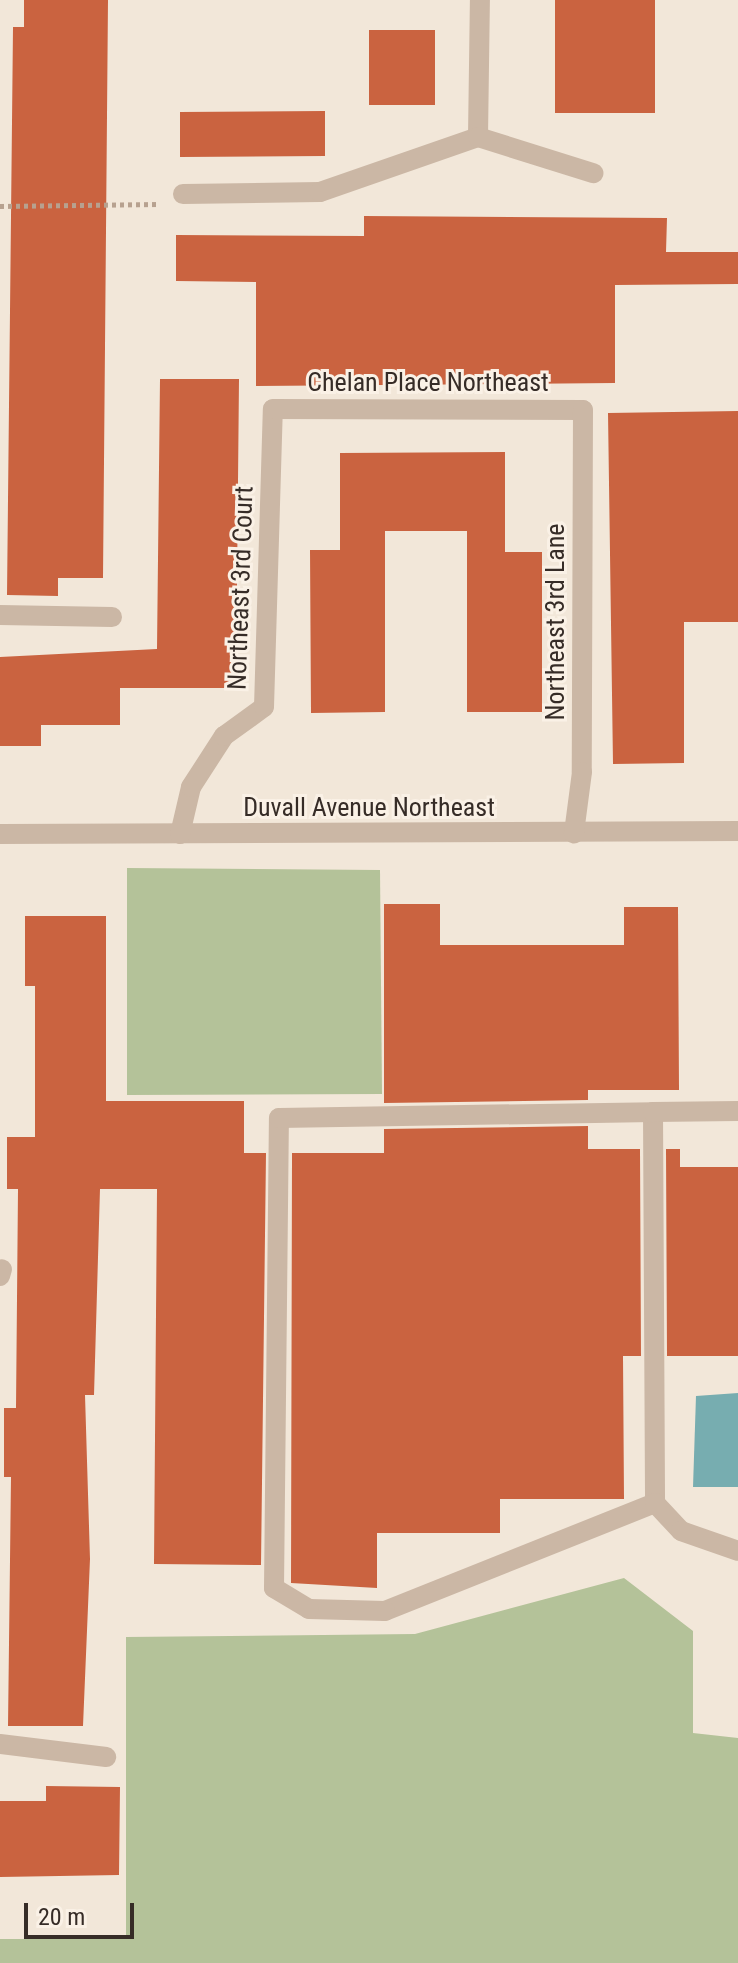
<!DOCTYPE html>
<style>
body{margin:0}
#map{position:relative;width:738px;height:1963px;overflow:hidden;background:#f2e7d9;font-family:"Roboto Condensed",sans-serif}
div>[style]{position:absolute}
.green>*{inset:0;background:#b4c299}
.water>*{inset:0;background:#77adb0}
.building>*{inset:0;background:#ca6340}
.path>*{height:5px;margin-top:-2.5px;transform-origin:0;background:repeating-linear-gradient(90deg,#b7a18f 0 4px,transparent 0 8px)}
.minor>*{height:20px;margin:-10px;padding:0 10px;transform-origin:10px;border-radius:10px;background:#cbb7a5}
span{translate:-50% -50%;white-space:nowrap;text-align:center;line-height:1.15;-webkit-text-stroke:6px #faf1e6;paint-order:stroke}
.street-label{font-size:26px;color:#362c27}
.scale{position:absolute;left:24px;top:1903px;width:110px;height:36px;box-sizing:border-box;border:4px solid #362c27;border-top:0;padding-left:10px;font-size:24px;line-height:28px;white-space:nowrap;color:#362c27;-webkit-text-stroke:6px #faf1e6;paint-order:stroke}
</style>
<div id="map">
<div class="green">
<div style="clip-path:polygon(127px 868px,380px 870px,382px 1094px,127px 1095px)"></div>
<div style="clip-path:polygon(624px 1578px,693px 1631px,693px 1733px,738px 1738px,738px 1963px,0 1963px,0 1939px,126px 1939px,126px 1637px,415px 1634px)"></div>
</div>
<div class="water">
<div style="clip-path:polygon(738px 1393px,738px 1487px,693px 1487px,696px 1396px)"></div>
</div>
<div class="building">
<div style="clip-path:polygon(24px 0,108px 0,103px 578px,58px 578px,58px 596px,7px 595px,13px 27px,24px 27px)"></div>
<div style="clip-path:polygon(555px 0,655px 0,655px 113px,555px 113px)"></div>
<div style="clip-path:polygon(369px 30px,435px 30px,435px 105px,369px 105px)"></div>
<div style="clip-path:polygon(325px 111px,325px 156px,180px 157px,180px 112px)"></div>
<div style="clip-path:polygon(364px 216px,667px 218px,666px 252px,738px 252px,738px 284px,615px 285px,615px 383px,256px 386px,256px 282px,176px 281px,176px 235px,364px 236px)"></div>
<div style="clip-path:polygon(160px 379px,239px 379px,236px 688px,120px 688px,120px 725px,41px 725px,41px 746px,0 746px,0 657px,157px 649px)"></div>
<div style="clip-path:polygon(738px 411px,738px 622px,684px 622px,684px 763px,613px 764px,608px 413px)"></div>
<div style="clip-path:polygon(505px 452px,505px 552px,542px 552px,542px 712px,467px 712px,467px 531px,385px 531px,385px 712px,311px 713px,310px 550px,340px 550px,340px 453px)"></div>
<div style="clip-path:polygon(384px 904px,440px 904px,440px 945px,624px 945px,624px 907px,678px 907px,679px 1090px,588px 1090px,588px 1100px,384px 1103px)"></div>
<div style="clip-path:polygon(25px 916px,106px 916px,106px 1101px,244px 1101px,244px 1153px,266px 1153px,261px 1565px,154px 1564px,157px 1189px,100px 1189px,94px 1395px,85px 1395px,90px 1559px,83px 1726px,8px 1726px,11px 1477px,4px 1477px,4px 1408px,16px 1408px,18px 1189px,7px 1189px,7px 1137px,35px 1137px,35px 986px,25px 986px)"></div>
<div style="clip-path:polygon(588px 1126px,588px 1149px,640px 1149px,641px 1356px,623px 1356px,624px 1499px,500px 1499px,500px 1533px,377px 1533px,377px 1588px,291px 1583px,292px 1153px,384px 1153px,384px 1129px)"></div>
<div style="clip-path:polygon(666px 1149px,680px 1149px,680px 1167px,738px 1167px,738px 1356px,667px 1356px)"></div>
<div style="clip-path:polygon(46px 1786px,120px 1787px,119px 1875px,0 1877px,0 1801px,46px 1801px)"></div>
</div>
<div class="path">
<div style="left:0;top:206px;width:159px;rotate:-0.7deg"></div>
</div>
<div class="minor">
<div style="left:478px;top:137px;width:137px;rotate:-89.2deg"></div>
<div style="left:183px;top:194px;width:137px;rotate:-0.8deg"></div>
<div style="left:320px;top:192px;width:167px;rotate:-19.2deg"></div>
<div style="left:478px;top:137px;width:121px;rotate:17.4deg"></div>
<div style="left:0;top:615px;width:112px;rotate:1deg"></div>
<div style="left:0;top:834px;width:738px;rotate:-0.23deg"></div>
<div style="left:180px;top:834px;width:48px;rotate:-76.8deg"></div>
<div style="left:191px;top:787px;width:61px;rotate:-57.1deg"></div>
<div style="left:224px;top:736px;width:49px;rotate:-35.9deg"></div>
<div style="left:264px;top:707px;width:298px;rotate:-88.3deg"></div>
<div style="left:273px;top:409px;width:310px;rotate:0.2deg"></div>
<div style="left:583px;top:410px;width:362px;rotate:90.2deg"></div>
<div style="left:582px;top:772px;width:62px;rotate:97.5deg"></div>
<div style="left:653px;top:1112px;width:391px;rotate:89.7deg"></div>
<div style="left:655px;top:1503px;width:291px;rotate:158.2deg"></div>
<div style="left:385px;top:1611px;width:76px;rotate:-178.5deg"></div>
<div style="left:309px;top:1609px;width:41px;rotate:-149deg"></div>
<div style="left:274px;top:1588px;width:470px;rotate:-89.4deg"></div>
<div style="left:279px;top:1118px;width:374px;rotate:-0.9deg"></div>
<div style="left:653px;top:1112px;width:85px;rotate:-0.7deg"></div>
<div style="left:0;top:1276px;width:7px;rotate:-74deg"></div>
<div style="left:655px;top:1503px;width:38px;rotate:47deg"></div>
<div style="left:681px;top:1531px;width:60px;rotate:19.3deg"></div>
<div style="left:0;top:1744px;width:107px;rotate:7deg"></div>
</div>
<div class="street-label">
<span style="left:428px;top:383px">Chelan Place Northeast</span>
<span style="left:241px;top:588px;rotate:-88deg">Northeast 3rd Court</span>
<span style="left:556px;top:622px;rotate:-90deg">Northeast 3rd Lane</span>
<span style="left:369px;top:808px">Duvall Avenue Northeast</span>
</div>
<div class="scale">20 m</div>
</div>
